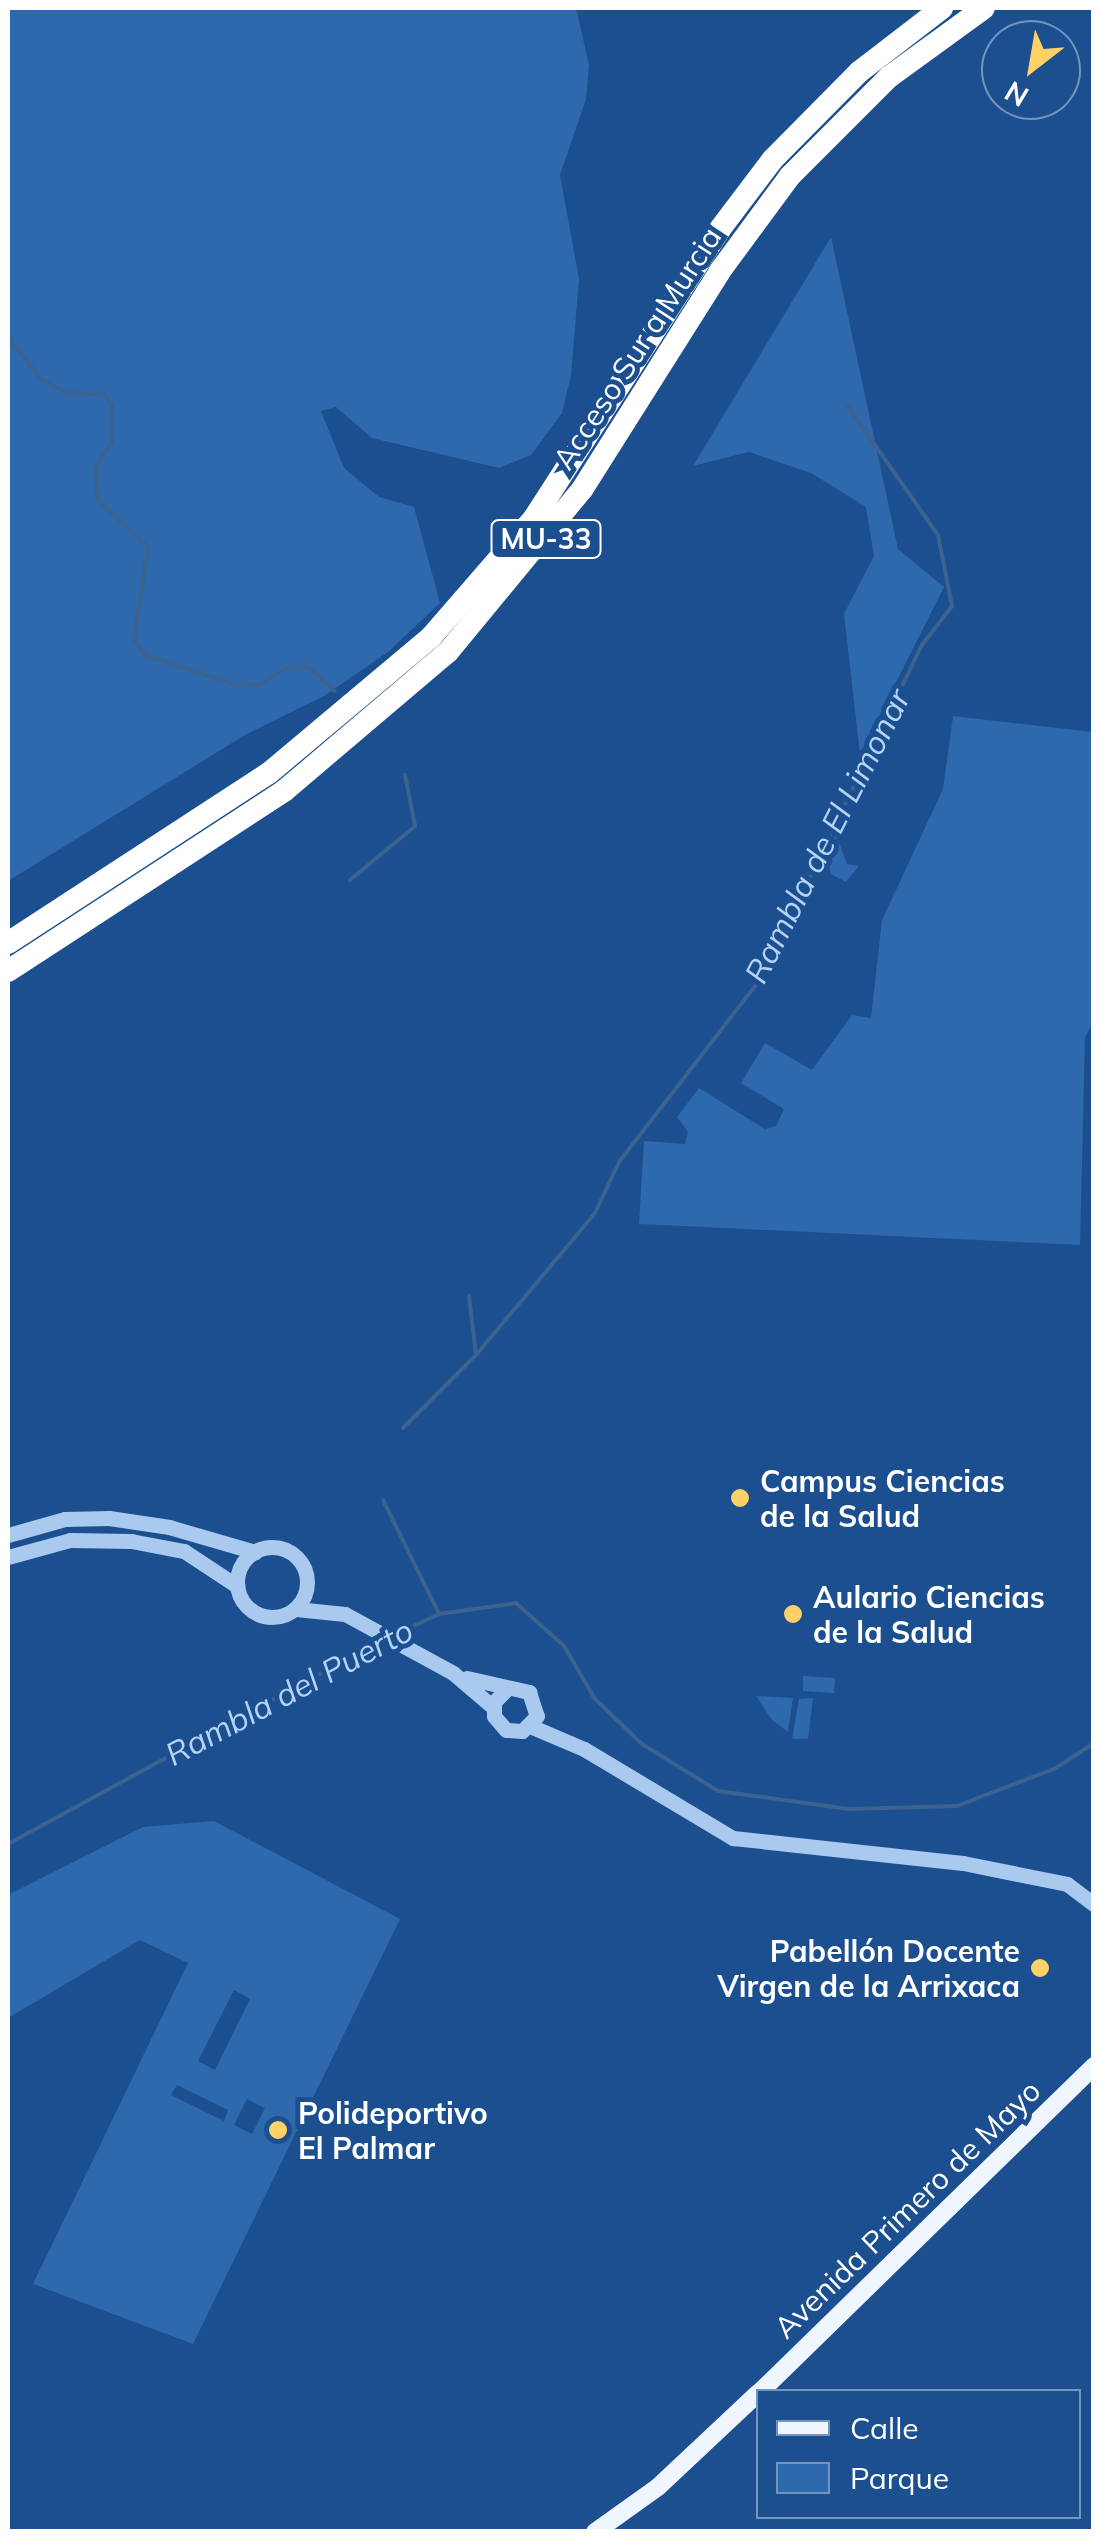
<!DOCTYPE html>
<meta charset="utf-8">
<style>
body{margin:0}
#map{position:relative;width:1101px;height:2539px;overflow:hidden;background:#1b4f8f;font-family:Mulish,sans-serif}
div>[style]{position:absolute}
.green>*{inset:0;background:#2e69ad}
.stream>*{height:4px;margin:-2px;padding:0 2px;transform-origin:2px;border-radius:2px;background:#3c6290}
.minor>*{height:15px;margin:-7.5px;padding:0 7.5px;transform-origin:7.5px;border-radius:7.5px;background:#a9c9ee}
.minor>.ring{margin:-7.5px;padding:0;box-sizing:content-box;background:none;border:15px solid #a9c9ee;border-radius:50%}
.major>*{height:18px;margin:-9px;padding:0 9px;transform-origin:9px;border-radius:9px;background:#f0f6ff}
.highway>*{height:22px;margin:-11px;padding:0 11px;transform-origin:11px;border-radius:11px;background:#fff}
.dots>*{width:28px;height:28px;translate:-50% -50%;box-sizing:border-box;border:5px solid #1b4f8f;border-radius:50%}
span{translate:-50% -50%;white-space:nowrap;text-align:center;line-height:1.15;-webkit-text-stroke:10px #1b4f8f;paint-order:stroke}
.shield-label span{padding:2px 8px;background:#1b4f8f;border:2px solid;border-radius:8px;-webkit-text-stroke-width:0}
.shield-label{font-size:28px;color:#fff;font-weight:700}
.street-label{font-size:30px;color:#fff}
.poi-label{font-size:30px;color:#fff;font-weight:700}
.left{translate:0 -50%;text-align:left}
.right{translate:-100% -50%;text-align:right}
.water-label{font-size:32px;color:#b5d3f5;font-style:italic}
.frame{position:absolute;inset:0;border:10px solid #fff;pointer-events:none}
.legend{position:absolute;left:756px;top:2389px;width:325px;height:130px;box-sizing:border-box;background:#1b4f8f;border:2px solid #7695bc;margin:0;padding:12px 18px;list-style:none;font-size:30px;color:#fff}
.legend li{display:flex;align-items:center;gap:20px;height:50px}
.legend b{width:50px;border:2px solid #7695bc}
.north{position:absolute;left:981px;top:20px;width:100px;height:100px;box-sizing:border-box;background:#1b4f8f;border:2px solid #7695bc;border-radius:50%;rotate:211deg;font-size:28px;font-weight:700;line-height:40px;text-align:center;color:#fff}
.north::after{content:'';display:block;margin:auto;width:35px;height:45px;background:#ffd166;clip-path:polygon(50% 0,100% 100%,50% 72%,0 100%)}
</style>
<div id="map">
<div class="green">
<div style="clip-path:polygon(8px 8px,576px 8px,589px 65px,586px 99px,560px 175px,579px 279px,571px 375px,562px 413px,531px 455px,499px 468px,372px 438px,336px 407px,321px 411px,344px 468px,379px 497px,414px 507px,440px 603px,388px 652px,324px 696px,245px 735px,8px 881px)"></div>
<div style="clip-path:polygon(831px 237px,898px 549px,944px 587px,860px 754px,844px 614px,874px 556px,866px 507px,811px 473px,749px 452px,693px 466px)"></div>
<div style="clip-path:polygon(953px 716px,1093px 732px,1094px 1021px,1085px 1037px,1080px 1245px,639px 1224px,644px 1141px,685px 1144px,688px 1132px,677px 1117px,699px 1088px,765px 1129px,776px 1126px,784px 1109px,741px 1083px,765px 1043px,812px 1070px,852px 1015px,871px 1018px,882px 920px,943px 789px)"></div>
<div style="clip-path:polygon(836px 834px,847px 864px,859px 866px,846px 882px,831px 874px,825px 854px)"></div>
<div style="clip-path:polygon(803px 1676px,835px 1678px,834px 1693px,803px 1691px)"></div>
<div style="clip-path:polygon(756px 1696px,793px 1698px,788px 1732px,772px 1720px)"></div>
<div style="clip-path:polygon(813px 1698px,808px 1739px,792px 1739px,799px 1699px)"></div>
<div style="clip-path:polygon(evenodd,214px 1821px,400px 1919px,193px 2344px,33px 2284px,188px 1963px,140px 1940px,8px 2018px,8px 1895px,143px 1827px,214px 1821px,234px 1990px,250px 1999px,215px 2070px,198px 2061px,234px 1990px,214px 1821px,177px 2085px,228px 2110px,224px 2121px,171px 2095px,177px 2085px,214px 1821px,247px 2099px,265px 2108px,252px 2134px,234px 2125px,247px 2099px)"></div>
</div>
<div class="stream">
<div style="left:8px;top:337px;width:55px;rotate:51.7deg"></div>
<div style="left:42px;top:380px;width:28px;rotate:27deg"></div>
<div style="left:67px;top:393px;width:38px;rotate:2deg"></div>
<div style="left:105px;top:394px;width:15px;rotate:62deg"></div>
<div style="left:112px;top:407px;width:35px;rotate:90deg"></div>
<div style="left:112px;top:442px;width:30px;rotate:123deg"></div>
<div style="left:96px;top:467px;width:33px;rotate:87deg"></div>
<div style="left:98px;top:500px;width:69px;rotate:43.2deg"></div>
<div style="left:148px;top:547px;width:93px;rotate:98.7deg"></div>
<div style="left:134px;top:639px;width:19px;rotate:55deg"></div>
<div style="left:145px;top:655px;width:93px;rotate:18.2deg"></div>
<div style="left:233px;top:684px;width:26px;rotate:2deg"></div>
<div style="left:259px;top:685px;width:31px;rotate:-32deg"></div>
<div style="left:285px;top:669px;width:24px;rotate:-5deg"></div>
<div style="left:309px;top:667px;width:35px;rotate:43deg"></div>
<div style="left:350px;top:880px;width:85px;rotate:-39.7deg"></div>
<div style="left:415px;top:826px;width:52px;rotate:-101.1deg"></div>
<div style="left:469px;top:1296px;width:59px;rotate:83.2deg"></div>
<div style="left:403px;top:1428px;width:103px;rotate:-45deg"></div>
<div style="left:476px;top:1355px;width:185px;rotate:-50deg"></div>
<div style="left:595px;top:1213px;width:56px;rotate:-64.8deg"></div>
<div style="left:619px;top:1162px;width:234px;rotate:-52.3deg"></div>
<div style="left:762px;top:977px;width:369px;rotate:-64.3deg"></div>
<div style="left:922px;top:645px;width:49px;rotate:-52.4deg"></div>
<div style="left:952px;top:606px;width:72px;rotate:-101.2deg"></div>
<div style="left:938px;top:535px;width:159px;rotate:-125deg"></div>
<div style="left:383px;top:1500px;width:125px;rotate:63.8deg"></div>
<div style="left:394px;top:1635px;width:50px;rotate:-25deg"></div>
<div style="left:439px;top:1614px;width:78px;rotate:-8.1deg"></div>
<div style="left:516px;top:1603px;width:64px;rotate:41.9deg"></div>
<div style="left:564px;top:1646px;width:61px;rotate:59.7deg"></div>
<div style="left:595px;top:1699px;width:65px;rotate:43.8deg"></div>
<div style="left:642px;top:1744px;width:89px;rotate:31.7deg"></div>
<div style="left:718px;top:1791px;width:132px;rotate:7.8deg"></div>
<div style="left:849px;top:1809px;width:108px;rotate:-1.6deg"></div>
<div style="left:957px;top:1806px;width:106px;rotate:-21deg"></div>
<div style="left:1056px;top:1768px;width:45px;rotate:-33.3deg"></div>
<div style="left:8px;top:1844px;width:425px;rotate:-28.6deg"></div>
</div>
<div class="minor">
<div style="left:8px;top:1535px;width:59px;rotate:-15.7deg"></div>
<div style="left:65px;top:1519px;width:44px;rotate:-1.3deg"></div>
<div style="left:109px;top:1518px;width:61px;rotate:8.5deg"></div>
<div style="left:169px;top:1527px;width:90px;rotate:16.2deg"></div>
<div class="ring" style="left:237px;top:1547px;width:55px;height:55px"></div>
<div style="left:8px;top:1557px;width:64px;rotate:-15.3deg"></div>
<div style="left:70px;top:1540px;width:61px;rotate:0.9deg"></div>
<div style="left:131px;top:1541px;width:54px;rotate:10.7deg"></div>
<div style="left:184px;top:1551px;width:64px;rotate:33.4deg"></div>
<div style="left:296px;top:1609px;width:49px;rotate:5.8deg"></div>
<div style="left:345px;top:1614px;width:123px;rotate:28.6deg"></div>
<div style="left:453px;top:1673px;width:52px;rotate:40.4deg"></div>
<div style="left:467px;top:1678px;width:64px;rotate:12.7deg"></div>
<div style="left:529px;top:1692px;width:25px;rotate:72deg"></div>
<div style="left:537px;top:1716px;width:21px;rotate:135deg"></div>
<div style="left:522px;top:1731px;width:16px;rotate:-176deg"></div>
<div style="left:506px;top:1730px;width:18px;rotate:-131deg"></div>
<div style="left:494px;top:1716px;width:14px;rotate:-90deg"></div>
<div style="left:494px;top:1702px;width:18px;rotate:-45deg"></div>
<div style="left:530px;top:1726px;width:59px;rotate:23.1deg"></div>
<div style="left:584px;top:1749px;width:174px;rotate:30.9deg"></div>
<div style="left:733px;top:1838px;width:231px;rotate:6.2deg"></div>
<div style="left:963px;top:1863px;width:106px;rotate:11.4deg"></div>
<div style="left:1067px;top:1884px;width:34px;rotate:37deg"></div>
</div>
<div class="major">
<div style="left:760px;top:2392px;width:467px;rotate:-44.3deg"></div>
<div style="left:595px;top:2532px;width:77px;rotate:-35.5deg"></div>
<div style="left:658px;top:2487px;width:137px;rotate:-43.2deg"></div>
</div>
<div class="highway">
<div style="left:8px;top:943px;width:311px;rotate:-33.1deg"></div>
<div style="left:269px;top:773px;width:212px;rotate:-40deg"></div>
<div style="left:431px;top:637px;width:157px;rotate:-49.1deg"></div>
<div style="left:534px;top:518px;width:344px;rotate:-57.2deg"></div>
<div style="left:720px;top:229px;width:88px;rotate:-52.9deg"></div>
<div style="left:773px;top:159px;width:122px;rotate:-45.3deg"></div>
<div style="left:859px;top:72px;width:105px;rotate:-37.6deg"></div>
<div style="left:8px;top:971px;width:330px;rotate:-33.1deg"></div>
<div style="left:284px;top:791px;width:215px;rotate:-40.3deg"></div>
<div style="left:448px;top:652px;width:212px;rotate:-50.5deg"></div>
<div style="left:583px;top:488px;width:257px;rotate:-57.7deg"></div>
<div style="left:720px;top:271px;width:118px;rotate:-53.6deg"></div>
<div style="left:790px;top:176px;width:140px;rotate:-45deg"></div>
<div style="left:889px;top:77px;width:117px;rotate:-36deg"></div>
</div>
<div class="dots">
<div style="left:740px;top:1498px;background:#ffd166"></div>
<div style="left:793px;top:1614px;background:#ffd166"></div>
<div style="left:1040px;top:1968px;background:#ffd166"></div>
<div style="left:278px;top:2130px;background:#ffd166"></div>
</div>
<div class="shield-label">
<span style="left:546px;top:539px">MU-33</span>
</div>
<div class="street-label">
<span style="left:637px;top:348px;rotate:-57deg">Acceso Sur a Murcia</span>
<span style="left:907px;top:2209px;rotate:-44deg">Avenida Primero de Mayo</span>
</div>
<div class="poi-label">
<span class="left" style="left:760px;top:1498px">Campus Ciencias<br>de la Salud</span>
<span class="left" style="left:813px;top:1614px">Aulario Ciencias<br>de la Salud</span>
<span class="right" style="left:1020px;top:1968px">Pabellón Docente<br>Virgen de la Arrixaca</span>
<span class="left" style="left:298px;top:2130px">Polideportivo<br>El Palmar</span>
</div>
<div class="water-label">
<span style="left:827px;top:836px;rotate:-63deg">Rambla de El Limonar</span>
<span style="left:289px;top:1692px;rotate:-28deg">Rambla del Puerto</span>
</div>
<div class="frame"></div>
<ul class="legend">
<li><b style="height:12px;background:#f0f6ff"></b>Calle</li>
<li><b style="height:28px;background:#2e69ad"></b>Parque</li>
</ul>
<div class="north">N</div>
</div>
